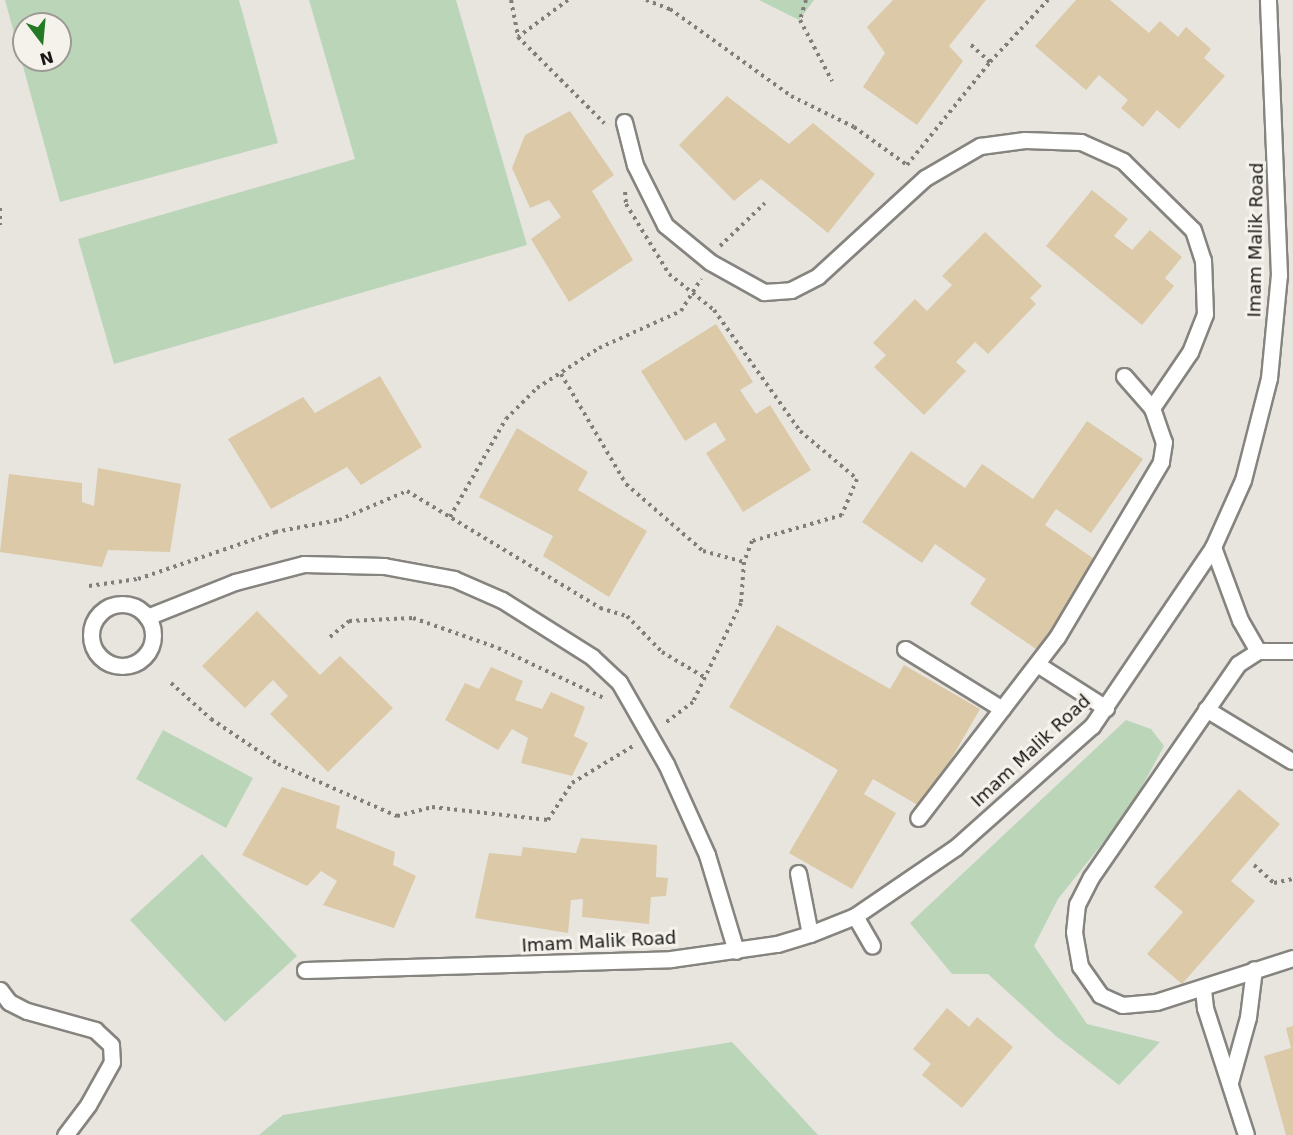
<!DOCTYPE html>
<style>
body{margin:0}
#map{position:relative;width:1293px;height:1135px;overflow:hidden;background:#e8e5df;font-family:"DejaVu Sans",sans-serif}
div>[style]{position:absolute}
.green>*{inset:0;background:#bbd5b9}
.building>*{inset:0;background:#dbc9a7}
.path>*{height:4px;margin-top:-2px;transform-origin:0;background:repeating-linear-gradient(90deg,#807e7a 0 3px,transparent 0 7.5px)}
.roads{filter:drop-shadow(2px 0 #86847f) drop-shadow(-2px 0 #86847f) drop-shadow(0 2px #86847f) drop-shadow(0 -2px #86847f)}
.lane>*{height:15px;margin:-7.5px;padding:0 7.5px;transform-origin:7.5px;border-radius:7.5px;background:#fff}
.lane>.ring{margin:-7.5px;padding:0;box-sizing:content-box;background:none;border:15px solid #fff;border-radius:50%}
span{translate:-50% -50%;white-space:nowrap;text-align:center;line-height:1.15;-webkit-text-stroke:6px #f5f2ec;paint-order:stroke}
.street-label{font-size:18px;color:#181715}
.north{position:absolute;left:12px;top:12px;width:60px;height:60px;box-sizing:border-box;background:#f5f2ec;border:2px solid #9d9a96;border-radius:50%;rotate:164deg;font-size:16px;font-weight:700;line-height:24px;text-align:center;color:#181715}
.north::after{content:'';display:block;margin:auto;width:21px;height:27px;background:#247925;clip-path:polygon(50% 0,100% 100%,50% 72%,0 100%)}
</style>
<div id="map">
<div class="green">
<div style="clip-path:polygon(evenodd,5px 0,239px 0,278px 143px,60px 202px,5px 0,24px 24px,60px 24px,60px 60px,24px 60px,24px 24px)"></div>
<div style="clip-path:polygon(309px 0,456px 0,527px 245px,114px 364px,78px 239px,355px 159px)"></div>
<div style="clip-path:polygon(759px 0,814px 0,799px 20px)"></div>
<div style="clip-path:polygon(1126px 720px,1151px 729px,1164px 746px,1129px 810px,1058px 899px,1034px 946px,1087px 1024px,1160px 1042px,1119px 1085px,1057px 1037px,988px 974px,952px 974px,910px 923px)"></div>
<div style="clip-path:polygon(163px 730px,253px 778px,226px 828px,136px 779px)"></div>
<div style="clip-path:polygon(202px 854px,297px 956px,225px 1022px,130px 920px)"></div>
<div style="clip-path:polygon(732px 1042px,818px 1135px,259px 1135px,283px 1115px)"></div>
</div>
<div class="building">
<div style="clip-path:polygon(893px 0,986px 0,949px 46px,963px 61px,917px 125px,863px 87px,885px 53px,867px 27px)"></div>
<div style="clip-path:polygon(1076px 0,1110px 0,1149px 33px,1160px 21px,1178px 37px,1186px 27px,1211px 49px,1204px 58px,1225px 76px,1179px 129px,1157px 110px,1143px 127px,1121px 108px,1128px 100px,1099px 75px,1086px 90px,1035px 46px)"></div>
<div style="clip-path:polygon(727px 96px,789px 144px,813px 123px,875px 174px,828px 233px,761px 179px,734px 201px,679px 145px)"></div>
<div style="clip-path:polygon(570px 111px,614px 175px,592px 191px,633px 260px,569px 302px,531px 239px,561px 217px,549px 200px,530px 208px,512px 168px,525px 135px)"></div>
<div style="clip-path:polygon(1092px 190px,1128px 219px,1114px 236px,1132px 250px,1150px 230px,1182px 257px,1165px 278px,1174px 286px,1142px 325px,1046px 246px)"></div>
<div style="clip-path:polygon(985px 232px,1042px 286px,1030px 298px,1036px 304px,988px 354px,975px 342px,956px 362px,966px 371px,924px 415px,874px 367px,886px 355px,873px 343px,915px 299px,927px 311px,952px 285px,942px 276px)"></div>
<div style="clip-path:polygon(716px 324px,753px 382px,740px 390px,756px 414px,770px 405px,811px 470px,743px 512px,706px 453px,726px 440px,715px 422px,685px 441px,641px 371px)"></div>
<div style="clip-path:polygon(380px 376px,422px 447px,361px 485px,347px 467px,271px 509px,228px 439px,303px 397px,315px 413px)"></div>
<div style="clip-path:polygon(1087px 421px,1143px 459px,1091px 533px,1056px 509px,1045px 525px,1100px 563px,1039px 651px,970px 604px,986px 579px,935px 544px,922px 563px,862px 522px,911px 451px,965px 488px,982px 464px,1033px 499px)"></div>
<div style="clip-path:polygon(517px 428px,588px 472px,578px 490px,647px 531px,609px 597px,543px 556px,553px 536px,479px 497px)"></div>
<div style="clip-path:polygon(98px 468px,181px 484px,170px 552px,108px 550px,102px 567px,0 552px,9px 474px,82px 483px,82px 502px,94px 506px)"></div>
<div style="clip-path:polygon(257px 611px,320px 675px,340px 656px,393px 708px,328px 772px,270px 714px,288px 696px,273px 680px,245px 708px,202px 666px)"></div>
<div style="clip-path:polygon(777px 625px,890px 689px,904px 665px,980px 709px,923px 808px,873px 779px,864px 794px,896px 813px,852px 889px,789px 853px,838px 770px,729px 707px)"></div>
<div style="clip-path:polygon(491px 667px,523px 681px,515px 700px,542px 709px,551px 692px,585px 707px,574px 736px,588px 743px,572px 776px,521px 763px,528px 738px,512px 729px,498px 750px,445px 720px,465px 683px,479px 689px)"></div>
<div style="clip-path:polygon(282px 787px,340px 806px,336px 828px,395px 852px,393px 865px,416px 876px,394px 928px,323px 905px,337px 881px,321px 871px,307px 886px,242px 855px)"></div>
<div style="clip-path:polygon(1239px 789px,1280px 824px,1231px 881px,1255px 901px,1182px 984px,1147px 954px,1183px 912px,1154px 887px)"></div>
<div style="clip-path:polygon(581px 838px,657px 845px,656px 877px,668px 878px,666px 896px,651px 897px,649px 924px,582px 917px,583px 899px,571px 900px,568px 933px,475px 918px,489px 853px,521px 856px,523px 847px,576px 853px)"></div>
<div style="clip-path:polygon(947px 1008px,969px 1027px,977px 1017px,1013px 1047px,962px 1108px,922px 1075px,931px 1064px,913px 1049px)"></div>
<div style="clip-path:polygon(1293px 1026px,1293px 1135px,1286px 1135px,1264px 1056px,1291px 1048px,1286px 1028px)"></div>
</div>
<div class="path">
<div style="left:511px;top:0;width:38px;rotate:79deg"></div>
<div style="left:568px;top:0;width:62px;rotate:143.5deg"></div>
<div style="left:518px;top:37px;width:122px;rotate:45deg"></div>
<div style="left:646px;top:0;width:26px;rotate:21deg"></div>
<div style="left:670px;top:9px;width:149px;rotate:35.7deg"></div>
<div style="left:791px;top:96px;width:70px;rotate:26.2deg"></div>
<div style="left:854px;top:127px;width:65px;rotate:35.6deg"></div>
<div style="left:907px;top:165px;width:132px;rotate:-51.1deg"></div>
<div style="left:990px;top:62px;width:30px;rotate:-138deg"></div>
<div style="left:806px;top:0;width:21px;rotate:107deg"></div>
<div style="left:800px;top:20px;width:69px;rotate:62.3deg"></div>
<div style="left:990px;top:62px;width:85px;rotate:-46.9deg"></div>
<div style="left:625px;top:192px;width:12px;rotate:85deg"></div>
<div style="left:626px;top:204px;width:82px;rotate:58.4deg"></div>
<div style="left:669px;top:274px;width:58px;rotate:38.7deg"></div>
<div style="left:714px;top:310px;width:148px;rotate:54.6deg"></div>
<div style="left:800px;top:431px;width:75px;rotate:40.1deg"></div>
<div style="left:857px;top:479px;width:39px;rotate:113deg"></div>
<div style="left:842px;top:515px;width:94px;rotate:163.9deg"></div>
<div style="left:752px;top:541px;width:22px;rotate:111deg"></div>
<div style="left:744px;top:562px;width:41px;rotate:94.2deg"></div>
<div style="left:741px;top:603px;width:110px;rotate:115.9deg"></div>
<div style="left:693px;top:702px;width:36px;rotate:143deg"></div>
<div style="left:0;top:208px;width:17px;rotate:90deg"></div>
<div style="left:720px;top:246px;width:62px;rotate:-43.7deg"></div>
<div style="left:561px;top:374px;width:128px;rotate:59.4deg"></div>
<div style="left:626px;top:484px;width:102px;rotate:41deg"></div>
<div style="left:703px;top:551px;width:42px;rotate:15deg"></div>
<div style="left:450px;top:517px;width:113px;rotate:-60.3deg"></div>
<div style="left:506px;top:419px;width:44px;rotate:-45deg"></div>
<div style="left:537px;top:388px;width:74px;rotate:-32.8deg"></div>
<div style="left:599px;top:348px;width:90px;rotate:-24.3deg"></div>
<div style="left:681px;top:311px;width:38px;rotate:-58deg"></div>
<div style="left:89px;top:586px;width:49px;rotate:-8.1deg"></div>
<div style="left:138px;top:579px;width:145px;rotate:-18.9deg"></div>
<div style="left:275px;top:532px;width:65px;rotate:-10.6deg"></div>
<div style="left:339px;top:520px;width:74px;rotate:-23.1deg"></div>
<div style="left:407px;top:491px;width:226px;rotate:31.2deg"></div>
<div style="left:600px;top:608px;width:28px;rotate:17deg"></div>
<div style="left:627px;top:616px;width:50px;rotate:45.8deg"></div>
<div style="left:662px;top:652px;width:49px;rotate:30.8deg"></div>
<div style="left:330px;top:637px;width:25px;rotate:-40deg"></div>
<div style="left:349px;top:621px;width:64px;rotate:-2.7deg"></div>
<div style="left:413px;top:618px;width:90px;rotate:19.4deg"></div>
<div style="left:498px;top:648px;width:117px;rotate:25.3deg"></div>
<div style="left:171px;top:683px;width:54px;rotate:42deg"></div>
<div style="left:211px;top:719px;width:81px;rotate:33.9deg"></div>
<div style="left:278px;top:764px;width:130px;rotate:23.6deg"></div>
<div style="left:397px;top:816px;width:36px;rotate:-14deg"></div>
<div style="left:432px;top:807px;width:117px;rotate:6.4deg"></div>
<div style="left:548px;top:820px;width:44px;rotate:-57deg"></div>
<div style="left:572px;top:783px;width:71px;rotate:-31.2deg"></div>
<div style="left:1254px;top:865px;width:27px;rotate:42deg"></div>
<div style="left:1274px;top:883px;width:19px;rotate:-12deg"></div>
</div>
<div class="roads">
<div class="lane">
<div style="left:624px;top:122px;width:44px;rotate:75.7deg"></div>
<div style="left:635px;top:165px;width:67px;rotate:63.4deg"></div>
<div style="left:665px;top:225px;width:58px;rotate:39.4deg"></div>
<div style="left:710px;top:262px;width:62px;rotate:29.1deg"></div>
<div style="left:764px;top:292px;width:27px;rotate:-4deg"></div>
<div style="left:791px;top:290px;width:30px;rotate:-27deg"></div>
<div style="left:818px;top:276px;width:145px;rotate:-42.5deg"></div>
<div style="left:925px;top:178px;width:64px;rotate:-30.2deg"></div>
<div style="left:980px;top:146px;width:45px;rotate:-7.6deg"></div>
<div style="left:1025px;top:140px;width:56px;rotate:2deg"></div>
<div style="left:1081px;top:142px;width:46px;rotate:24.3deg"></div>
<div style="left:1123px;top:161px;width:98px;rotate:44.6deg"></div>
<div style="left:1193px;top:230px;width:32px;rotate:72deg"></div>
<div style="left:1203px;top:260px;width:54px;rotate:87.9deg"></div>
<div style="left:1205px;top:314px;width:41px;rotate:111.5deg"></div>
<div style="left:1190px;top:352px;width:68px;rotate:124.2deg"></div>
<div style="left:1152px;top:408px;width:36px;rotate:71deg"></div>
<div style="left:1164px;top:442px;width:20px;rotate:99deg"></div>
<div style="left:1161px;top:462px;width:204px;rotate:120.7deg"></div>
<div style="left:1057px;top:637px;width:228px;rotate:127.5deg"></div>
<div style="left:1124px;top:376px;width:43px;rotate:48.8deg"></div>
<div style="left:1213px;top:547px;width:78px;rotate:69.7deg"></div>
<div style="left:1240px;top:620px;width:36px;rotate:60deg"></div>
<div class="ring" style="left:91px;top:604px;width:47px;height:47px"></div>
<div style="left:147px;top:617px;width:95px;rotate:-21.7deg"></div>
<div style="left:235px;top:582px;width:71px;rotate:-14.6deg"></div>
<div style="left:304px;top:564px;width:80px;rotate:1.4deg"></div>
<div style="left:384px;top:566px;width:71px;rotate:10.5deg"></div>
<div style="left:454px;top:579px;width:52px;rotate:23.6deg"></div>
<div style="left:502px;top:600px;width:107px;rotate:32.3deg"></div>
<div style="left:592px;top:657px;width:37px;rotate:43deg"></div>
<div style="left:619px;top:682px;width:95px;rotate:60.2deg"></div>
<div style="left:666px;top:764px;width:100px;rotate:65.7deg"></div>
<div style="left:707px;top:855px;width:100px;rotate:73.2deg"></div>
<div style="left:905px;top:649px;width:114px;rotate:31.7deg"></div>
<div style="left:1293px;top:651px;width:35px;rotate:180deg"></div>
<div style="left:1258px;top:651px;width:24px;rotate:147deg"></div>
<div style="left:1238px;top:664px;width:259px;rotate:124.6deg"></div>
<div style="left:1091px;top:877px;width:30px;rotate:117deg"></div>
<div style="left:1077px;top:904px;width:28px;rotate:96deg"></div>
<div style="left:1074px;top:932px;width:35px;rotate:80deg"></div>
<div style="left:1080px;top:966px;width:35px;rotate:55deg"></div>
<div style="left:1100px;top:995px;width:24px;rotate:24deg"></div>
<div style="left:1122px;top:1005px;width:34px;rotate:-5deg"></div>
<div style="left:1156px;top:1002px;width:144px;rotate:-17.8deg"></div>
<div style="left:1037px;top:664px;width:82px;rotate:32.5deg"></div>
<div style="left:1206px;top:709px;width:100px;rotate:31.2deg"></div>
<div style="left:798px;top:873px;width:62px;rotate:78.9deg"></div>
<div style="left:855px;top:916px;width:34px;rotate:60deg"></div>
<div style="left:305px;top:970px;width:366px;rotate:-1.7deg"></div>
<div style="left:671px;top:959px;width:107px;rotate:-8.1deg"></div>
<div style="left:777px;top:944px;width:34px;rotate:-17deg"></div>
<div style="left:810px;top:934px;width:48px;rotate:-21.8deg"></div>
<div style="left:855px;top:916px;width:122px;rotate:-34.3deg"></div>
<div style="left:956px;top:847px;width:182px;rotate:-41.7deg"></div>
<div style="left:1092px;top:726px;width:216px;rotate:-55.9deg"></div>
<div style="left:1213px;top:547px;width:73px;rotate:-65.9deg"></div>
<div style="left:1243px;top:480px;width:105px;rotate:-75.7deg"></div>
<div style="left:1269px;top:378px;width:103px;rotate:-84.5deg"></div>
<div style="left:1279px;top:275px;width:275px;rotate:-92.3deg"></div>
<div style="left:1203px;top:989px;width:19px;rotate:84deg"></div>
<div style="left:1205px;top:1008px;width:133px;rotate:72.1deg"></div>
<div style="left:0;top:990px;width:15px;rotate:53deg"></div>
<div style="left:9px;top:1002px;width:20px;rotate:27deg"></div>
<div style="left:27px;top:1011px;width:71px;rotate:15.6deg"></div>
<div style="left:95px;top:1030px;width:22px;rotate:43deg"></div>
<div style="left:111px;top:1045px;width:17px;rotate:87deg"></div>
<div style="left:112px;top:1062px;width:49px;rotate:119.2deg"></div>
<div style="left:88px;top:1105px;width:38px;rotate:127deg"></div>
<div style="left:1230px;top:1082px;width:67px;rotate:-74.5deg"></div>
<div style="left:1248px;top:1017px;width:48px;rotate:-82.9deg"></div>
</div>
</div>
<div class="street-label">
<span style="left:1256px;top:240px;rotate:-89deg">Imam Malik Road</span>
<span style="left:1031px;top:751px;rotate:-43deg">Imam Malik Road</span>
<span style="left:599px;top:942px;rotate:-3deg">Imam Malik Road</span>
</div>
<div class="north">N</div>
</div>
